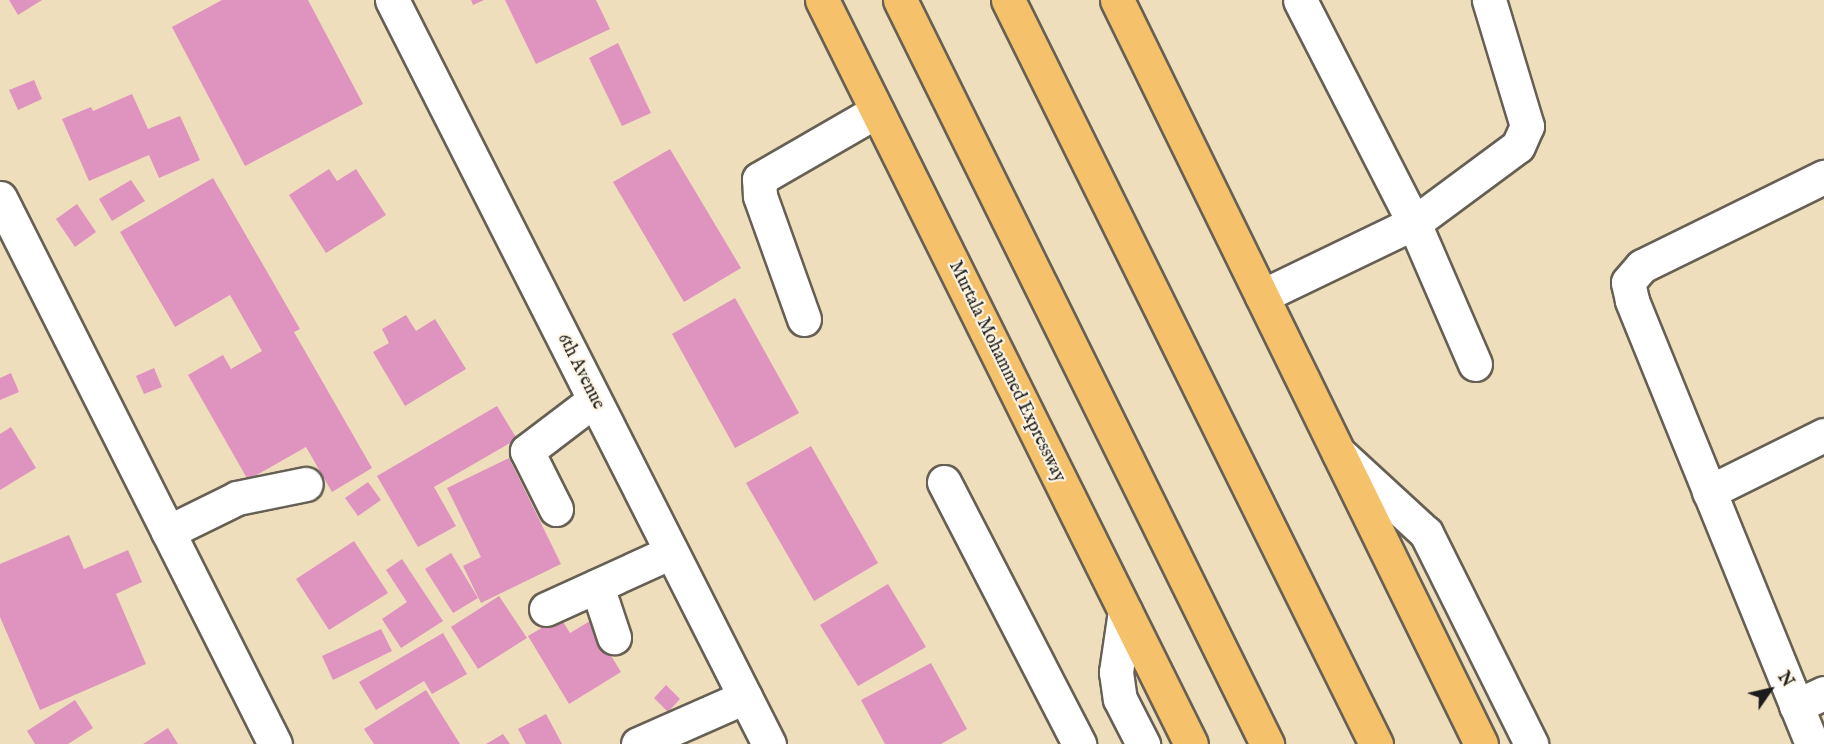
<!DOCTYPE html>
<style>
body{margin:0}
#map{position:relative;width:1824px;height:744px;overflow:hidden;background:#efdebc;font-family:"IM FELL English",serif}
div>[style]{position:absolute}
.building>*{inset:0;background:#df93bf}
.roads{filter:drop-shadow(2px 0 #666054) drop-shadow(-2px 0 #666054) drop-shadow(0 2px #666054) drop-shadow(0 -2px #666054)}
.minor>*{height:33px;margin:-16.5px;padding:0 16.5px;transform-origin:16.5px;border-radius:16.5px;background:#fff}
.highway>*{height:33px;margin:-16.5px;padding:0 16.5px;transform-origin:16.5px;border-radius:16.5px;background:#f5c16b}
span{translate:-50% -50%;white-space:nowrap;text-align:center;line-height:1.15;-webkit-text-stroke:4.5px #fcf5e5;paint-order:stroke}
.street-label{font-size:18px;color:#1c1c1c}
.north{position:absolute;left:1740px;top:660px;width:60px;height:60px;-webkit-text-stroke:4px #fcf5e5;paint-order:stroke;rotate:56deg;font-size:16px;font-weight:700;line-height:24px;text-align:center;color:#1c1c1c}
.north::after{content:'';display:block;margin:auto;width:21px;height:27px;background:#1c1c1c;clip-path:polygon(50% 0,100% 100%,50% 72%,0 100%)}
</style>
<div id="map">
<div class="building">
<div style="clip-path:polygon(9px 0,42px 0,18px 15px)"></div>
<div style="clip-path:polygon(222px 0,308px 0,363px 104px,245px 166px,172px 27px)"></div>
<div style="clip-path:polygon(471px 0,484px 0,473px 5px)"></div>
<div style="clip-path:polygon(505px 0,596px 0,610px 29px,536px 64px)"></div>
<div style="clip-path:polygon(618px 43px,651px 113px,622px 126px,589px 58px)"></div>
<div style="clip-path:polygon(34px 80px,42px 99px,18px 110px,9px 90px)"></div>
<div style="clip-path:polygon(132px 94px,148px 129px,180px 116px,200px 160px,159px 178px,149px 155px,89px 181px,62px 119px,91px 107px,93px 111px)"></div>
<div style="clip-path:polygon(670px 149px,741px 268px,684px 302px,613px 182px)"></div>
<div style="clip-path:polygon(329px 169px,337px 181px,356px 169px,386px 215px,326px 253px,289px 195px)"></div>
<div style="clip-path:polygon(213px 178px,300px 329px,294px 332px,372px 468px,332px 492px,306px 447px,248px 480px,188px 375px,223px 355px,231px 369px,262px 351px,230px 295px,175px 327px,120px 232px)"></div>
<div style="clip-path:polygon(131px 180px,145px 201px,112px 221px,99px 199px)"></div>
<div style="clip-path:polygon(77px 204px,96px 232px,75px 247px,56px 219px)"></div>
<div style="clip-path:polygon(735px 298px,799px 413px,735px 448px,672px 334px)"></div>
<div style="clip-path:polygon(406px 315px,416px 331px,435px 319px,466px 369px,405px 406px,373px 352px,389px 343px,382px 329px)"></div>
<div style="clip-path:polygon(154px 368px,162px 387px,144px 394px,136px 376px)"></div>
<div style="clip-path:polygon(11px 373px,19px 392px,0 400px,0 378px)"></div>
<div style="clip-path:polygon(497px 406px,517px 439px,434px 487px,456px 526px,418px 547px,377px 476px)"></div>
<div style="clip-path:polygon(11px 427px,36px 468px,0 490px,0 434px)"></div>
<div style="clip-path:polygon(811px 446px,878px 563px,814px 601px,746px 483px)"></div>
<div style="clip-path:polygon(509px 458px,561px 564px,481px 603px,463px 566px,481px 557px,447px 488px)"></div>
<div style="clip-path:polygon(368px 482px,381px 500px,358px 516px,345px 498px)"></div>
<div style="clip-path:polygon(69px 535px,84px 569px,128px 550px,142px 582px,116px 594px,146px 664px,40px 710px,0 617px,0 564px)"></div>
<div style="clip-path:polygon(354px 541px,388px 593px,329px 630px,296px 579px)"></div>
<div style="clip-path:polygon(451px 553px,478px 598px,453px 613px,425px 569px)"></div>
<div style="clip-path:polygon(402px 559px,443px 621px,401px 648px,382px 619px,407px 602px,386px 570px)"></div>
<div style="clip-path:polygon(888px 584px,926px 647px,858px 686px,820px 625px)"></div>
<div style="clip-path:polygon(499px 596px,527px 638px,478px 669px,451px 627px)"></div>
<div style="clip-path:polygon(560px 617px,570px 633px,590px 621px,621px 672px,569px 704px,528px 636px)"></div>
<div style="clip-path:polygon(381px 629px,392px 651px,333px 680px,322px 656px)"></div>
<div style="clip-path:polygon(443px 633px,467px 674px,432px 694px,424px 681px,376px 710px,359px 682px)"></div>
<div style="clip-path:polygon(931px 663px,967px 729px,941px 744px,885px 744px,861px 700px)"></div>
<div style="clip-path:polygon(666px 685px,680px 699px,668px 712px,654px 698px)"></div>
<div style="clip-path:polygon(426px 690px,460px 744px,374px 744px,364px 729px)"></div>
<div style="clip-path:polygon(75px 700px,93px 728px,68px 744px,35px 744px,27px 731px)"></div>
<div style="clip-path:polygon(546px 714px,562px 744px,526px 744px,518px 729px)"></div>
<div style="clip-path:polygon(168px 728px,178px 744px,143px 744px)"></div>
<div style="clip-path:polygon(503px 734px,510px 744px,486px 744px)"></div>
</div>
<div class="roads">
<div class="minor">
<div style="left:392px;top:0;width:834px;rotate:63.13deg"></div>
<div style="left:0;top:198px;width:611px;rotate:63.27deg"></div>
<div style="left:1262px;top:296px;width:169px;rotate:-25.7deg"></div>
<div style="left:1414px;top:223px;width:250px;rotate:-117.1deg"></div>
<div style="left:804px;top:319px;width:131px;rotate:-109.7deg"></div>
<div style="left:760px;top:196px;width:17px;rotate:-93deg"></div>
<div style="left:759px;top:179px;width:136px;rotate:-30deg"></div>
<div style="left:1475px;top:364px;width:154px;rotate:-113.4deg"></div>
<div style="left:1414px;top:223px;width:129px;rotate:-36.5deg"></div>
<div style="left:1518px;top:146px;width:22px;rotate:-66deg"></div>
<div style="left:1527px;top:126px;width:132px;rotate:-106.8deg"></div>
<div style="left:1339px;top:453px;width:118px;rotate:42.6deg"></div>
<div style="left:1426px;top:533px;width:236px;rotate:63.5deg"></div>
<div style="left:944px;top:482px;width:295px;rotate:62.7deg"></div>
<div style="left:1709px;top:492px;width:128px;rotate:-26.4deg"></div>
<div style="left:556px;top:509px;width:65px;rotate:-116.6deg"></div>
<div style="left:527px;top:451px;width:84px;rotate:-37.3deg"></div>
<div style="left:168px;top:532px;width:77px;rotate:-26.2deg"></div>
<div style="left:237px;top:498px;width:70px;rotate:-11.5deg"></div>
<div style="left:597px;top:586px;width:54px;rotate:71.6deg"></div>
<div style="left:546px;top:609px;width:137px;rotate:-24.5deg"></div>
<div style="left:1125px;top:611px;width:62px;rotate:98.4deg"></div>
<div style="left:1116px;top:672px;width:27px;rotate:82deg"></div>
<div style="left:1120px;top:699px;width:51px;rotate:62.9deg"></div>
<div style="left:1796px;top:706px;width:31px;rotate:-25deg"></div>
<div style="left:638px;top:744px;width:117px;rotate:-23.7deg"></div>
<div style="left:1812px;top:744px;width:479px;rotate:-112.1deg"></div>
<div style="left:1632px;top:300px;width:18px;rotate:-103deg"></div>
<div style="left:1628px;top:282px;width:21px;rotate:-49deg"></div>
<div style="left:1642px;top:266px;width:203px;rotate:-26.1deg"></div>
</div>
<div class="highway">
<div style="left:822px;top:0;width:830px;rotate:63.62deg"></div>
<div style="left:900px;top:0;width:830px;rotate:63.74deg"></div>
<div style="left:1008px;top:0;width:830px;rotate:63.68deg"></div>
<div style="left:1117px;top:0;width:828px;rotate:63.93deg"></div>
</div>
</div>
<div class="street-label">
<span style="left:580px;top:372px;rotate:63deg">6th Avenue</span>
<span style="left:1006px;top:372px;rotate:64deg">Murtala Mohammed Expressway</span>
</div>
<div class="north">N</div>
</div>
